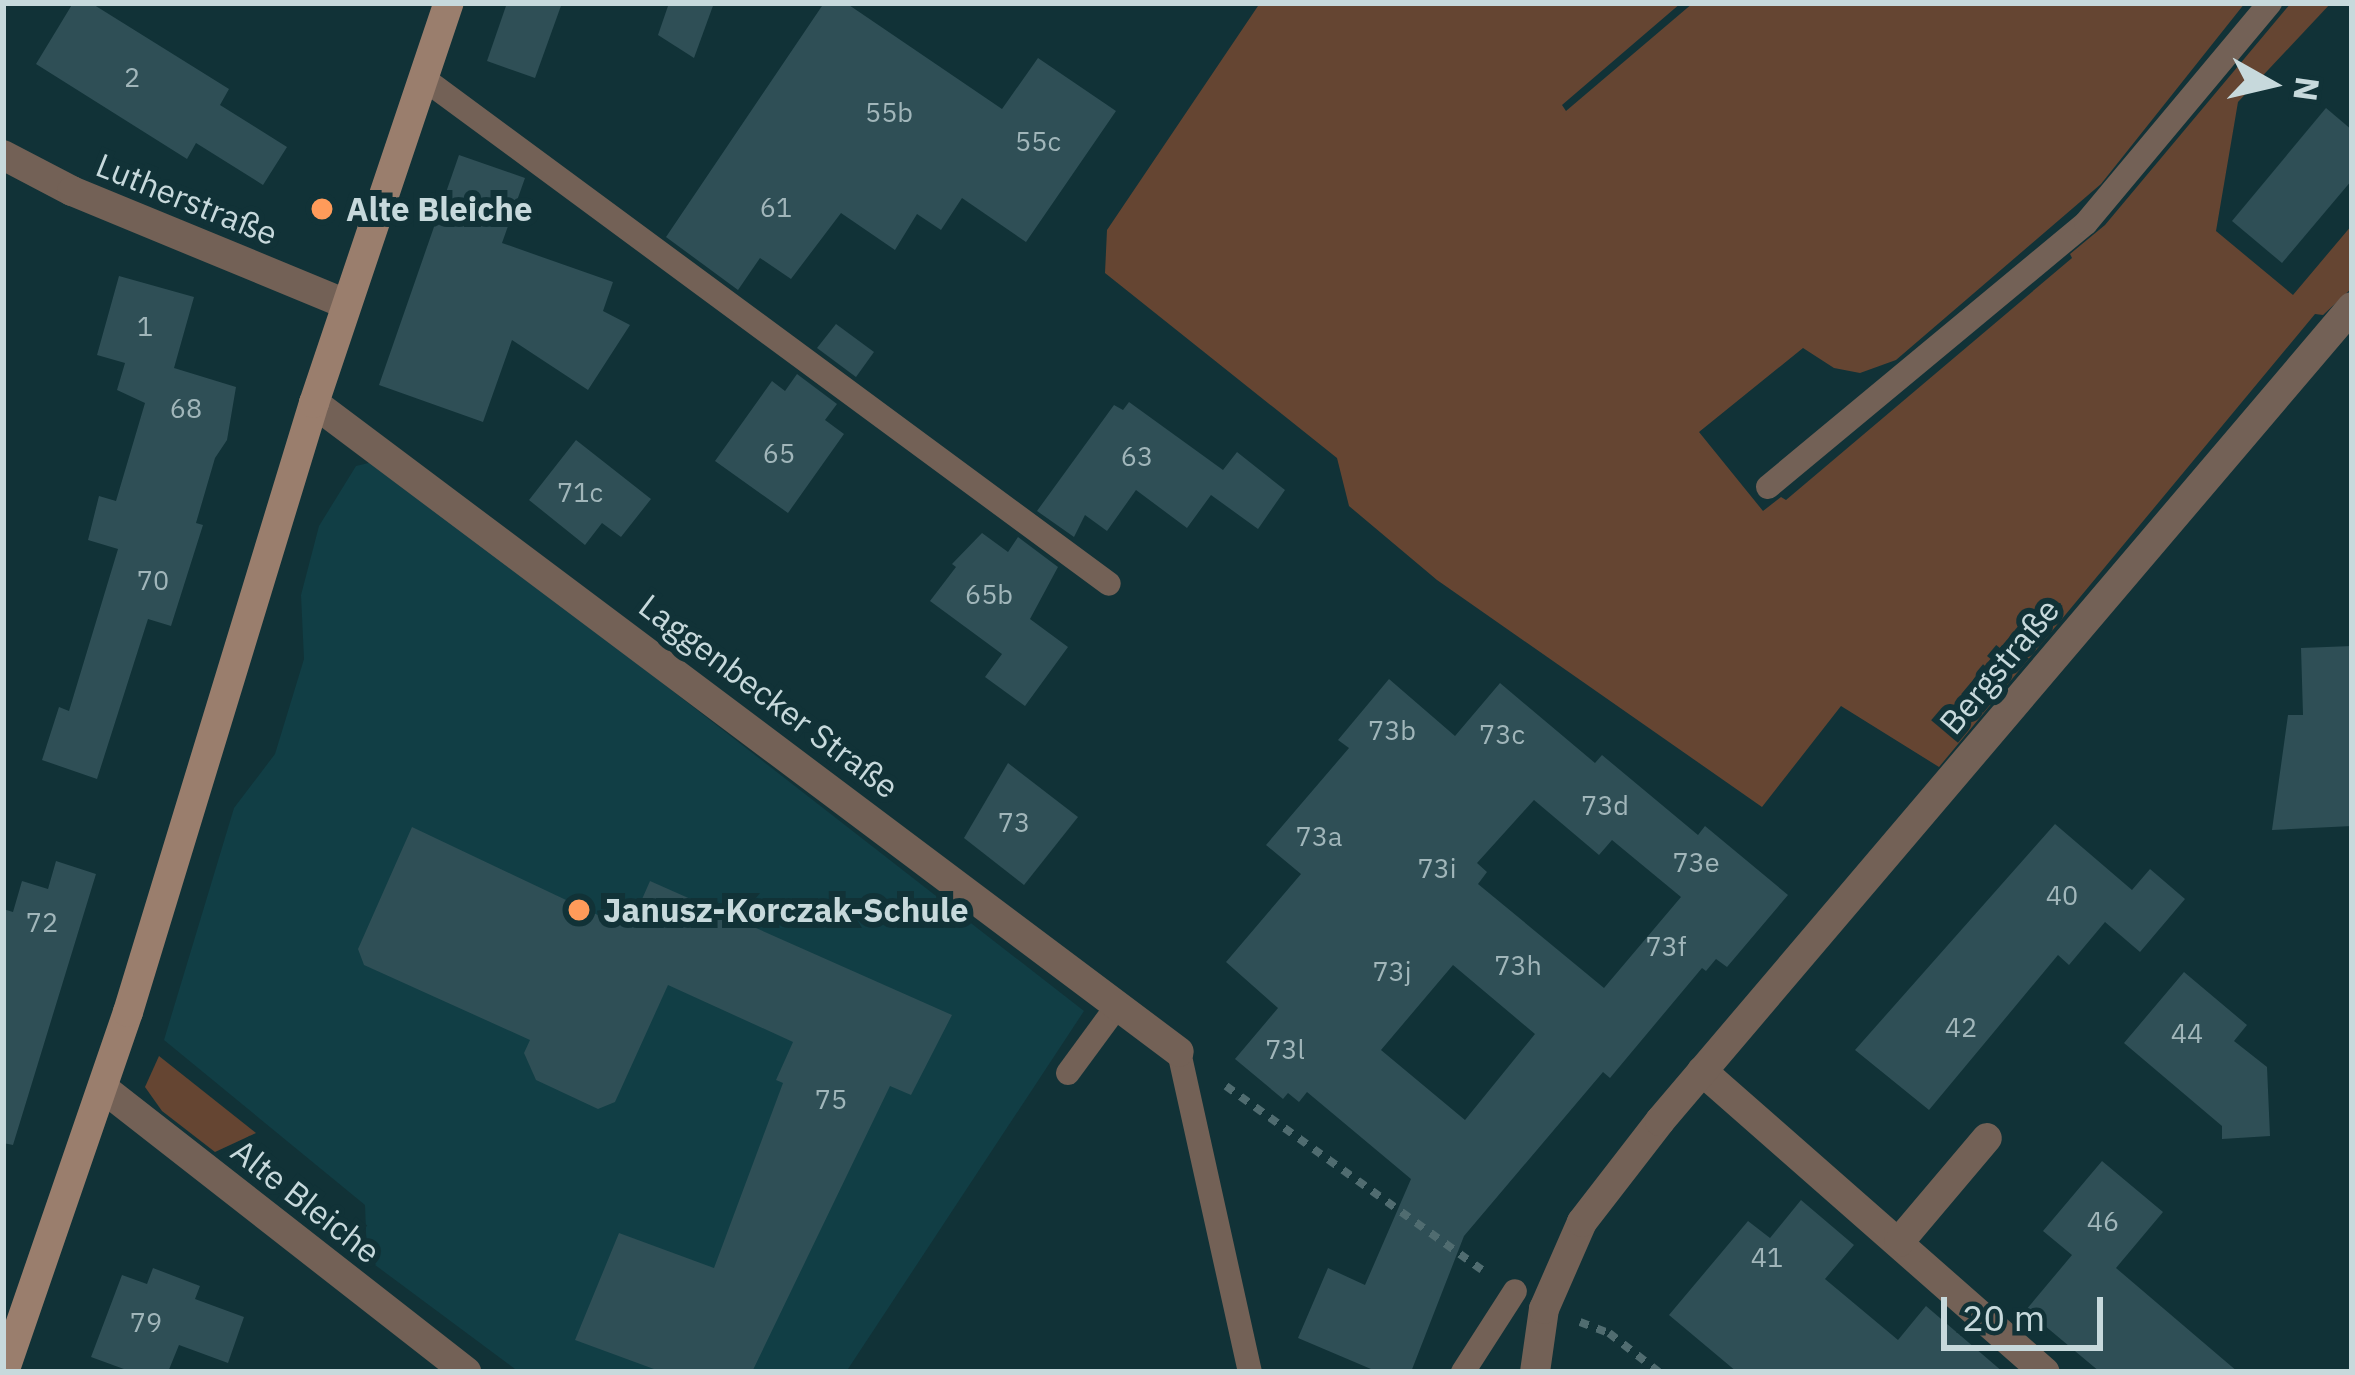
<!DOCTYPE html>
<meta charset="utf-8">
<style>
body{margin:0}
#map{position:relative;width:2355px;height:1375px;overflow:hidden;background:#113237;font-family:"IBM Plex Sans",sans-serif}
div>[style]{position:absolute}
.built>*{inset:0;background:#113e45}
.green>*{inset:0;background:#654532}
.building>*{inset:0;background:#2f4f56}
.path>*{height:8px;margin-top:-4px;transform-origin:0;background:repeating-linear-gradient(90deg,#506c70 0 9px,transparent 0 18px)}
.lane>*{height:24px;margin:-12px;padding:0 12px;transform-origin:12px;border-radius:12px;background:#736156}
.street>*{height:30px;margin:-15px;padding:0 15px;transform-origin:15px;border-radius:15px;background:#736156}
.secondary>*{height:30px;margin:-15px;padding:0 15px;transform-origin:15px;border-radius:15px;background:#9a7e6d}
.dots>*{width:33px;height:33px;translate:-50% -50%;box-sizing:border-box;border:6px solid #113237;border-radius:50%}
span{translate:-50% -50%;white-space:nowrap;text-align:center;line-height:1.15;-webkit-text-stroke:12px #113237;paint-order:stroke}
.number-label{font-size:27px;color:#a1b6ba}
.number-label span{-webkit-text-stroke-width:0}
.street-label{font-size:33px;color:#c7d9dc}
.poi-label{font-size:33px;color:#c7d9dc;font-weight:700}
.left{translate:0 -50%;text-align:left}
.frame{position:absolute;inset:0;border:6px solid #c7d9dc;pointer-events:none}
.north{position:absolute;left:2211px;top:24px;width:120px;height:120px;-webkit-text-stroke:9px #113237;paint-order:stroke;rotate:98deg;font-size:33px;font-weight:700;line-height:48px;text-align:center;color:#c7d9dc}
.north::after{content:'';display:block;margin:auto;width:42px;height:54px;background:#c7d9dc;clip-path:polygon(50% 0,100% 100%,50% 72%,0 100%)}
.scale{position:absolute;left:1941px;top:1297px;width:162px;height:54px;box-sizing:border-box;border:6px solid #c7d9dc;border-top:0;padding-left:15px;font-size:36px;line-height:42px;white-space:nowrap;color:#c7d9dc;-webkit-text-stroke:9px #113237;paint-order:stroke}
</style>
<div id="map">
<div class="built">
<div style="clip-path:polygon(377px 461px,1084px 1011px,846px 1372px,519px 1372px,367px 1259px,365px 1205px,164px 1040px,234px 808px,275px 754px,304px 659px,301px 595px,319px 526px,356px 466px)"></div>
</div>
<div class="green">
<div style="clip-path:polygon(1260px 3px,1681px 3px,1562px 105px,1566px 111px,1693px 3px,2245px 3px,2101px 184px,1896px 360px,1860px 373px,1834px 368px,1803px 348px,1699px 432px,1763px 511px,1781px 497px,1786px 500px,2072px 258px,2070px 254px,2105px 225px,2291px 3px,2331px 3px,2238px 102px,2216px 231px,2293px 295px,2352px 225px,2352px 288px,2323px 315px,2315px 314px,1939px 767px,1841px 706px,1762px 807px,1437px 580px,1349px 506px,1337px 458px,1105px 273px,1107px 230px)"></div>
<div style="clip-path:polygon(159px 1056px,256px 1133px,215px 1152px,162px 1111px,145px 1087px)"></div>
</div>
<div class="building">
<div style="clip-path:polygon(73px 3px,91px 3px,229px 89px,220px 105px,287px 147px,263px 185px,196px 143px,187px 159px,36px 64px)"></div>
<div style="clip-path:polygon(507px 3px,562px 3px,535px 78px,487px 61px)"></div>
<div style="clip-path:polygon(669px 3px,714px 3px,694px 58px,658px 35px)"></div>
<div style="clip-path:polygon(824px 3px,846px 3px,1002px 109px,1038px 58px,1116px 111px,1026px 242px,962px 198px,941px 230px,917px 214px,895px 250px,841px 213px,791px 279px,760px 258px,738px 290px,666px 237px)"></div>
<div style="clip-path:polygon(2326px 108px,2352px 130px,2352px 180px,2282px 263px,2232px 221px)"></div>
<div style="clip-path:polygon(459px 155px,525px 178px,502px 243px,613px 282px,603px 311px,630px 325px,588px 390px,512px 340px,483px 422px,379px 385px)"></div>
<div style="clip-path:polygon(119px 276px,194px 297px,174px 368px,236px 387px,227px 440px,215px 458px,196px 523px,203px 525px,171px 626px,148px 619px,97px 779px,42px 760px,59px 707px,69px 711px,118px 549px,88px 540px,99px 496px,116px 501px,145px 403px,117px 390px,125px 363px,97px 355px)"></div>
<div style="clip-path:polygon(836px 324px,874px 352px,856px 377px,817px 348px)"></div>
<div style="clip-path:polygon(797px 374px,837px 404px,825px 420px,844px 434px,788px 513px,715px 461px,772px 381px,785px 391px)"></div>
<div style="clip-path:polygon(1129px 402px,1223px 470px,1237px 452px,1285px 490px,1258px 529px,1211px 495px,1187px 528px,1136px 490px,1107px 531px,1085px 515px,1074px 537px,1037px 511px,1114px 405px,1123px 410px)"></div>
<div style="clip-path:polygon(576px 440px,651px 499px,621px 537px,602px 523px,585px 545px,529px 500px)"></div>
<div style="clip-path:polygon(982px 533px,1008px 552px,1018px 537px,1058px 567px,1030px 619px,1068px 647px,1025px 706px,985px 677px,1002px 654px,930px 601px,956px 567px,952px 564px)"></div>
<div style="clip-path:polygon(2352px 646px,2352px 826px,2272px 830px,2288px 715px,2303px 715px,2301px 648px)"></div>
<div style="clip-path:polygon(evenodd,1389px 679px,1455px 736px,1500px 683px,1595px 763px,1602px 755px,1698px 835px,1705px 826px,1788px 895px,1727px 967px,1716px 959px,1706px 971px,1702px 968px,1610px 1078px,1603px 1072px,1464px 1236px,1411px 1372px,1378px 1372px,1298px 1338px,1328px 1268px,1365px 1285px,1411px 1179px,1307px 1092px,1299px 1102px,1288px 1093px,1283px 1099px,1235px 1059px,1278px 1008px,1226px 962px,1301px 874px,1266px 845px,1349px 748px,1338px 740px,1389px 679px,1534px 800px,1599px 855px,1612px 840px,1681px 897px,1604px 988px,1478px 884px,1487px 872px,1477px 863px,1534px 800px,1389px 679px,1453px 965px,1535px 1034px,1465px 1120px,1381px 1050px,1453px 965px)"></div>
<div style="clip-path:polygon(1008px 763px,1078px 817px,1024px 885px,964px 838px)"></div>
<div style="clip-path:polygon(2055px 824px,2132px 890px,2150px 869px,2185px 899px,2140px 952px,2105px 922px,2069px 965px,2058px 955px,1929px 1110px,1855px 1050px)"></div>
<div style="clip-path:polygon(412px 827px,602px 917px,612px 894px,639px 906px,650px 881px,952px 1015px,911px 1095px,890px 1086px,752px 1372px,662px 1372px,575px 1340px,619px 1233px,714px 1268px,783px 1083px,776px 1080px,793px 1042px,668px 985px,615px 1102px,598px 1109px,536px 1080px,524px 1053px,530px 1040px,364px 965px,358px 949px)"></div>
<div style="clip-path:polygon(56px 861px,96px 874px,13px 1145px,3px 1143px,3px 909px,13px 912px,22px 881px,48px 889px)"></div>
<div style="clip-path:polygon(2184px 972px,2247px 1025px,2234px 1041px,2267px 1067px,2270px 1136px,2222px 1139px,2222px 1126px,2124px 1043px)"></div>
<div style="clip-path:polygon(2102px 1161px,2163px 1212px,2116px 1268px,2238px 1372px,2100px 1372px,2026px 1310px,2072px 1255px,2043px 1231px)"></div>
<div style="clip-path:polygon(1801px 1200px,1854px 1245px,1825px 1279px,1898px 1340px,1926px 1306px,2003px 1372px,1737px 1372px,1669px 1315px,1748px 1221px,1770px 1238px)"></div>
<div style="clip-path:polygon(153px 1268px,200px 1286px,195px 1299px,244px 1317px,228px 1363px,179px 1345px,168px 1372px,132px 1372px,91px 1357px,122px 1275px,147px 1284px)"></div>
</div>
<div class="path">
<div style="left:1226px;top:1086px;width:315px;rotate:35.7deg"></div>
<div style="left:1580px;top:1322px;width:31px;rotate:21deg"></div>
<div style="left:1609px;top:1333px;width:63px;rotate:38deg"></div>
</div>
<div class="lane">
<div style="left:423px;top:78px;width:852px;rotate:36.41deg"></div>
<div style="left:1768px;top:487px;width:413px;rotate:-39.7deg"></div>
<div style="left:2086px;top:223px;width:287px;rotate:-50.1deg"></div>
<div style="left:1179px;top:1052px;width:328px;rotate:77.5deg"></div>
<div style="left:1068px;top:1073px;width:84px;rotate:-53.7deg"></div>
<div style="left:1463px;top:1372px;width:96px;rotate:-57.3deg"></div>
</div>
<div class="street">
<div style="left:3px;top:155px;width:78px;rotate:27.6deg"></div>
<div style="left:72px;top:191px;width:296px;rotate:22.4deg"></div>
<div style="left:314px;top:403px;width:1081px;rotate:36.88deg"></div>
<div style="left:1702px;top:1071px;width:456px;rotate:41.3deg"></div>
<div style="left:103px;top:1088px;width:461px;rotate:38deg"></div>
<div style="left:1899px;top:1242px;width:136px;rotate:-49.8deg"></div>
<div style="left:1535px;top:1372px;width:64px;rotate:-81.9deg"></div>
<div style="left:1544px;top:1309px;width:95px;rotate:-66.4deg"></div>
<div style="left:1582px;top:1222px;width:128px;rotate:-52.3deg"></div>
<div style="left:1660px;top:1121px;width:1068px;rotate:-49.63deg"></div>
</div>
<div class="secondary">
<div style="left:4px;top:1372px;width:381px;rotate:-71deg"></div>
<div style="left:128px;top:1012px;width:637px;rotate:-73.02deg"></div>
<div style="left:314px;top:403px;width:422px;rotate:-71.4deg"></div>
</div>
<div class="dots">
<div style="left:322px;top:209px;background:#ff9b5a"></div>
<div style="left:579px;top:910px;background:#ff9b5a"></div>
</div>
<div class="number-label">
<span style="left:132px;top:77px">2</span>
<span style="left:889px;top:112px">55b</span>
<span style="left:1038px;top:141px">55c</span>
<span style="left:776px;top:207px">61</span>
<span style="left:145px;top:326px">1</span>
<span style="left:186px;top:408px">68</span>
<span style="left:779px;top:453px">65</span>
<span style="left:1137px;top:456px">63</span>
<span style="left:580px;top:492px">71c</span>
<span style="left:153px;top:580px">70</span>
<span style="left:989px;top:594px">65b</span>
<span style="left:1392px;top:730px">73b</span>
<span style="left:1502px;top:734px">73c</span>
<span style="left:1605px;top:805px">73d</span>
<span style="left:1014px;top:822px">73</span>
<span style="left:1319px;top:836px">73a</span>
<span style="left:1696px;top:862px">73e</span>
<span style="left:1437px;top:868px">73i</span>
<span style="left:2062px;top:895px">40</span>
<span style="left:42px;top:922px">72</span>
<span style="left:1666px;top:946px">73f</span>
<span style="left:1518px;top:965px">73h</span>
<span style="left:1392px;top:971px">73j</span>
<span style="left:1961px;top:1027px">42</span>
<span style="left:2187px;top:1033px">44</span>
<span style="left:1285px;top:1049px">73l</span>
<span style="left:831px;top:1099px">75</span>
<span style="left:2103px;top:1221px">46</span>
<span style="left:1767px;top:1257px">41</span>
<span style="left:146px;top:1322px">79</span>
</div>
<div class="street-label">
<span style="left:187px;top:199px;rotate:22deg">Lutherstraße</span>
<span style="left:1999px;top:666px;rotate:-50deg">Bergstraße</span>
<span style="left:769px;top:696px;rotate:37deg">Laggenbecker Straße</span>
<span style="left:306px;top:1201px;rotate:38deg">Alte Bleiche</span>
</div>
<div class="poi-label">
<span class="left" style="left:346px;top:209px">Alte Bleiche</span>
<span class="left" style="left:603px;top:910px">Janusz-Korczak-Schule</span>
</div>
<div class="frame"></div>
<div class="north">N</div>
<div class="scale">20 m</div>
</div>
